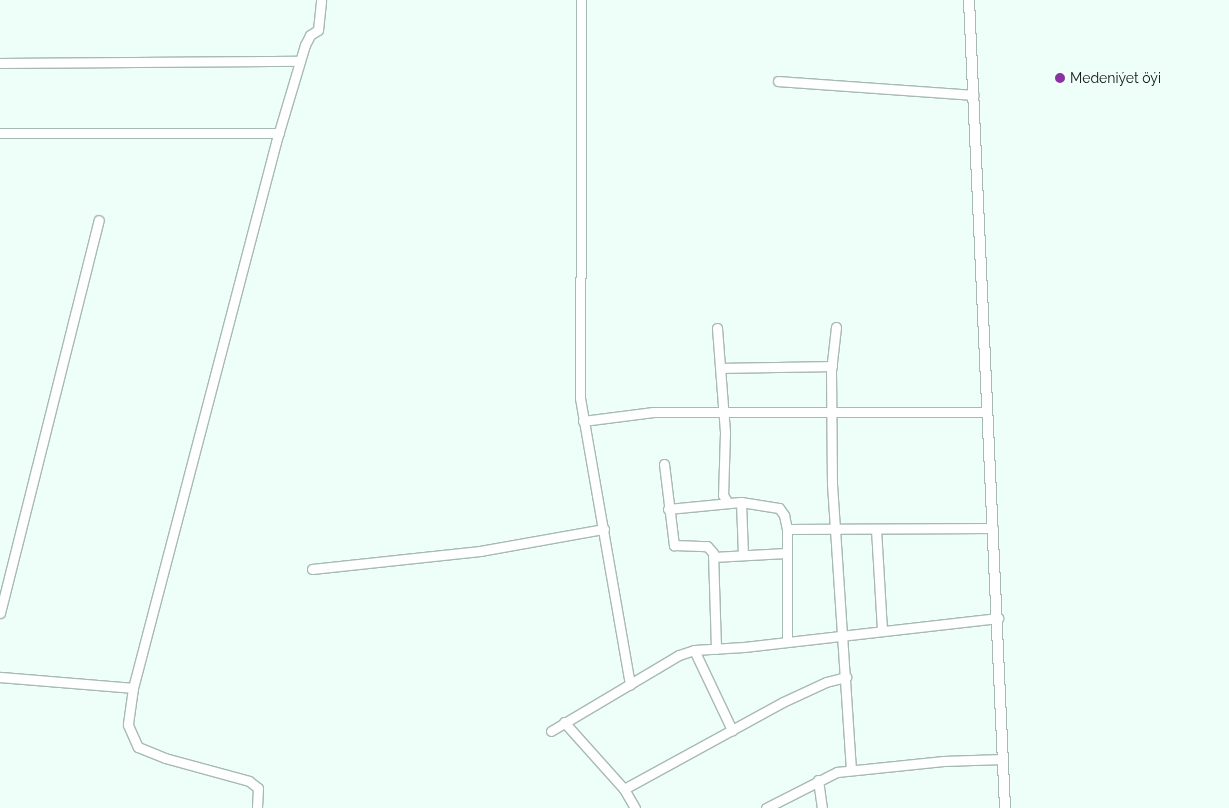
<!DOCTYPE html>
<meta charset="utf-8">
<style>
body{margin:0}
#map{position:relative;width:1229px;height:808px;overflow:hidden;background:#eefef8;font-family:Raleway,sans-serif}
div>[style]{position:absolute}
.roads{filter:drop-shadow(1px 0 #a7bab2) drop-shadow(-1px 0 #a7bab2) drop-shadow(0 1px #a7bab2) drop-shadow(0 -1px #a7bab2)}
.minor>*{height:9px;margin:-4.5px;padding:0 4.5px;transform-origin:4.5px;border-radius:4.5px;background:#fff}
.major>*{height:10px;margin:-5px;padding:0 5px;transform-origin:5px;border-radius:5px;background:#fff}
.dots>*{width:14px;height:14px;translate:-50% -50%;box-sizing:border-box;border:2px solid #eefef8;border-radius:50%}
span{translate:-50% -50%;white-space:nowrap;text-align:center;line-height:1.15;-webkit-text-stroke:4px #eefef8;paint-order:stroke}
.poi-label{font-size:14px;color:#0f1613}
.left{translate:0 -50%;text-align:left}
</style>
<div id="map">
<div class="roads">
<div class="minor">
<div style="left:581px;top:0;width:398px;rotate:90.1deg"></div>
<div style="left:580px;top:398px;width:291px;rotate:80.1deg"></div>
<div style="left:0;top:63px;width:300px;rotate:-0.4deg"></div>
<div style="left:778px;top:81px;width:196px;rotate:4.1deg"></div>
<div style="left:0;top:133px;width:279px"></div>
<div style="left:836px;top:327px;width:44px;rotate:96.5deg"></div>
<div style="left:831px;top:371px;width:113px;rotate:89.5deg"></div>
<div style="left:832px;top:484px;width:287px;rotate:86.2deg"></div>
<div style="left:717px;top:328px;width:105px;rotate:85.6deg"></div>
<div style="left:725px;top:433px;width:62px;rotate:91.8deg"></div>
<div style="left:723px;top:495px;width:9px;rotate:58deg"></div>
<div style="left:721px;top:368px;width:111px;rotate:-1deg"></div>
<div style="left:583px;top:421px;width:71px;rotate:-7.3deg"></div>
<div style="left:653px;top:412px;width:334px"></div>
<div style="left:664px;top:464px;width:82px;rotate:83deg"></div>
<div style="left:674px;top:545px;width:33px;rotate:2deg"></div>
<div style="left:707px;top:546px;width:9px;rotate:49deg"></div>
<div style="left:713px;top:553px;width:96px;rotate:88.2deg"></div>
<div style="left:741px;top:502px;width:52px;rotate:87.8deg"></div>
<div style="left:668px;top:509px;width:73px;rotate:-5.5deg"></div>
<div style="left:741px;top:502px;width:38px;rotate:9deg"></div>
<div style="left:779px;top:508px;width:9px;rotate:54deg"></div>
<div style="left:784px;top:515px;width:14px;rotate:78deg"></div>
<div style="left:787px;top:529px;width:111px;rotate:90deg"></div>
<div style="left:787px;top:529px;width:206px;rotate:-0.3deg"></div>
<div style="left:876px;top:529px;width:102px;rotate:86.6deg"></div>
<div style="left:713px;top:557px;width:73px;rotate:-3.1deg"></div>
<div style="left:312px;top:569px;width:169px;rotate:-6.1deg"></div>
<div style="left:480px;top:551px;width:126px;rotate:-10.1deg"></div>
<div style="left:0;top:613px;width:405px;rotate:-75.9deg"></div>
<div style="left:694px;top:650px;width:89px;rotate:64.6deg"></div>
<div style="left:0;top:677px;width:133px;rotate:4.7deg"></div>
<div style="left:133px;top:688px;width:564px;rotate:-75.32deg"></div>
<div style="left:276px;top:142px;width:101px;rotate:-73.4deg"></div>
<div style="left:305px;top:45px;width:11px;rotate:-63deg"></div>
<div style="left:310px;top:35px;width:9px;rotate:-32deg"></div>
<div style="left:318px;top:30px;width:30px;rotate:-84deg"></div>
<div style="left:133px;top:688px;width:37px;rotate:98deg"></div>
<div style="left:128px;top:725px;width:24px;rotate:66deg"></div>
<div style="left:138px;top:747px;width:29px;rotate:22deg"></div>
<div style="left:165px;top:758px;width:87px;rotate:15.3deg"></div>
<div style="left:249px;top:781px;width:11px;rotate:38deg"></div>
<div style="left:258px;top:788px;width:20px;rotate:93deg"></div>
<div style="left:564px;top:722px;width:90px;rotate:48.2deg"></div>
<div style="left:624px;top:789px;width:22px;rotate:60deg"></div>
<div style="left:551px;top:731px;width:149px;rotate:-30.7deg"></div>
<div style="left:679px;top:655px;width:16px;rotate:-18deg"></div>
<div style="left:694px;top:650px;width:50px;rotate:-3.4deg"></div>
<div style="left:744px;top:647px;width:256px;rotate:-6.5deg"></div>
<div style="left:818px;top:780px;width:28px;rotate:82deg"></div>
<div style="left:624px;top:789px;width:181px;rotate:-28.7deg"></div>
<div style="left:783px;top:702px;width:47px;rotate:-24.9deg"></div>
<div style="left:826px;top:682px;width:21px;rotate:-14deg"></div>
<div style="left:766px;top:808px;width:80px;rotate:-26.9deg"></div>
<div style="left:837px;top:772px;width:107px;rotate:-5.9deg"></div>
<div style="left:943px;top:761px;width:60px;rotate:-1.9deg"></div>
</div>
<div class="major">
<div style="left:969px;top:0;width:809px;rotate:87.45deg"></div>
</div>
</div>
<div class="dots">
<div style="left:1060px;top:78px;background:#8a329f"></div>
</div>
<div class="poi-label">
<span class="left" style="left:1070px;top:78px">Medeniýet öýi</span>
</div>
</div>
